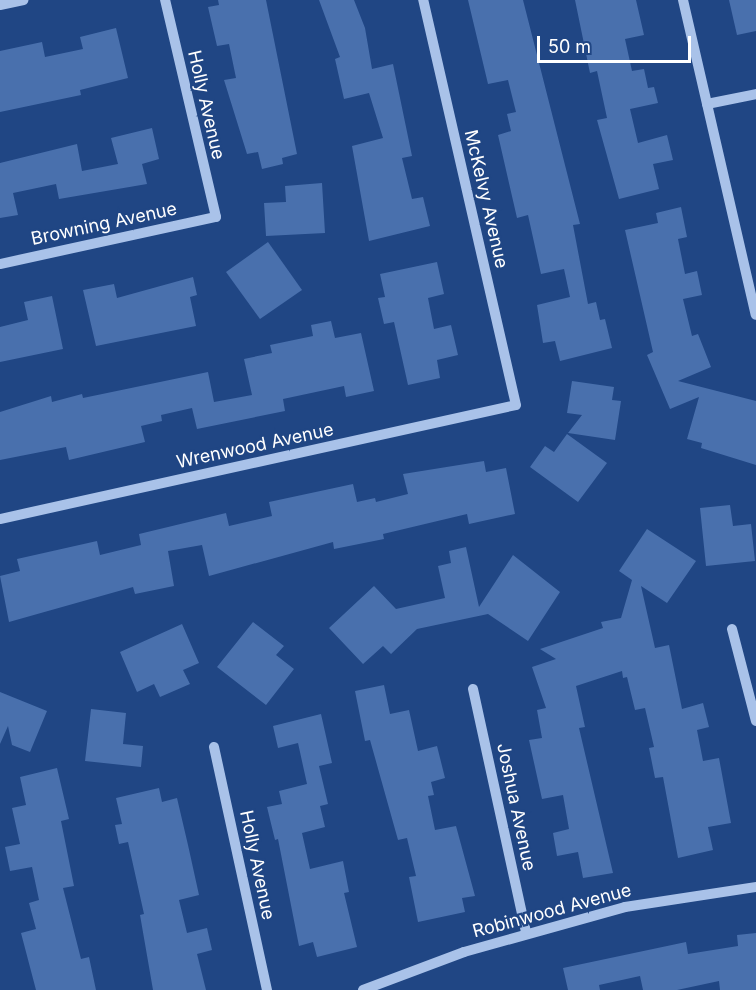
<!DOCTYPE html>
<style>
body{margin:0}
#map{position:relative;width:756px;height:990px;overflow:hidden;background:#204684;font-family:Inter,sans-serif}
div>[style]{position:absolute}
.building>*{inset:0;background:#4970ad}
.minor>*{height:10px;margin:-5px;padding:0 5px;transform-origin:5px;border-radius:5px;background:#a9c2e9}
span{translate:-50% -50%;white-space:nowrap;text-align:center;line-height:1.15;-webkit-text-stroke:4.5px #204684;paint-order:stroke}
.street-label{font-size:18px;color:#fff}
.scale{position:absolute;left:537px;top:36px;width:154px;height:27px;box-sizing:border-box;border:3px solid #fff;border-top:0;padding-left:8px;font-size:18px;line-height:21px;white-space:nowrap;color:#fff;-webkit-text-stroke:4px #204684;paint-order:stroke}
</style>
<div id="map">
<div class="building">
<div style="clip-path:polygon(218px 0,266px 0,297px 154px,282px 158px,283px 164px,262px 169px,258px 152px,247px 154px,224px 80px,236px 78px,229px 44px,217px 46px,208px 7px,219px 5px)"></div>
<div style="clip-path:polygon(319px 0,354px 0,365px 28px,372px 69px,393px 64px,412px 156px,402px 158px,412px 199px,423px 197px,430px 226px,369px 241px,352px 146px,383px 138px,369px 93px,344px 99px,335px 59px,340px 57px)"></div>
<div style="clip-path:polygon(468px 0,523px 0,580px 224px,573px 225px,588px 304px,596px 302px,600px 320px,605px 319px,612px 348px,560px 361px,555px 341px,543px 343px,537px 305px,570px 297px,564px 269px,541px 274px,528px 215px,517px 218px,498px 135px,511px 131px,507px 114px,516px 112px,508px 80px,488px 84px)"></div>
<div style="clip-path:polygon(575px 0,636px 0,644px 35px,625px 39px,632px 71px,644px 69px,648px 88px,654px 87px,658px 103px,630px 109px,638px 143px,667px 135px,673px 160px,653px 164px,659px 189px,619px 199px,597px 120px,607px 118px,597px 71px,590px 73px)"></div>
<div style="clip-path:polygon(729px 0,756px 0,756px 31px,737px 35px)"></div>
<div style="clip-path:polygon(116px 28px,128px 78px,80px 90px,81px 95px,0 112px,0 51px,42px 42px,45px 57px,83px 49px,80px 37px)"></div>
<div style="clip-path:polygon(152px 128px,159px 159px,142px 164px,147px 184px,59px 199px,56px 184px,13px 193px,18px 215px,0 218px,0 163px,77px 144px,82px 171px,118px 164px,111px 138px)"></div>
<div style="clip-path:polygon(322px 183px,325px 233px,266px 236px,264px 203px,286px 202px,285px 186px)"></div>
<div style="clip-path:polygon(681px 207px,687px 237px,678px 239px,685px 274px,697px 271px,702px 295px,683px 299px,692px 336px,698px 334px,711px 367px,678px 381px,756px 401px,756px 465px,701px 448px,702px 443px,687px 439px,699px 397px,670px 409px,647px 355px,653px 352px,625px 230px,658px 223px,656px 213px)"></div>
<div style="clip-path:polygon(268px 242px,302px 290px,260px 319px,226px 272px)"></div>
<div style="clip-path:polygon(437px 262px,444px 294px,428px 298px,434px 329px,451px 325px,458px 355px,437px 360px,440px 378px,408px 385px,394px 322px,384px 324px,378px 298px,385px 297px,380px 274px)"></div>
<div style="clip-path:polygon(193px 277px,197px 295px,190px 297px,196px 326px,96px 346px,83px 290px,114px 284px,117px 298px)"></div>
<div style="clip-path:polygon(52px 296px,63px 349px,0 362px,0 327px,28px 320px,24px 302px)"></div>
<div style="clip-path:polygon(331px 321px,335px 338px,361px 333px,374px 391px,346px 397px,344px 386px,283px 399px,285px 411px,197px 429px,192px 408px,161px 415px,162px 421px,141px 426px,145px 442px,69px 460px,66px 447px,0 460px,0 412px,51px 396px,52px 402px,82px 394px,83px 398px,208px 372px,214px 402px,252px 395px,244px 359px,272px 353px,270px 345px,313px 336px,311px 325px)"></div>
<div style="clip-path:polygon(572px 381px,614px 387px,612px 400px,621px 401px,615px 440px,568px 433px,582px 415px,567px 413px)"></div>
<div style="clip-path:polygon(567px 434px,607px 463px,578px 502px,530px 467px,545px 446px,554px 452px)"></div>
<div style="clip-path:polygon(484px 461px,486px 472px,506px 468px,515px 514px,469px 524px,467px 514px,383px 534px,384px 539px,334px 549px,333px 542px,209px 576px,202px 545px,168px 551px,174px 586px,135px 594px,133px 587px,9px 622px,0 576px,20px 571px,17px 559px,97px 541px,100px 555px,141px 545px,139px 534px,226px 513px,229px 526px,272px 516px,269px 502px,353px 484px,357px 502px,375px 498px,376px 502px,408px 494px,403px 474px)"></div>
<div style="clip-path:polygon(730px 505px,733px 526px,751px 524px,755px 561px,706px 566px,700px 508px)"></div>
<div style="clip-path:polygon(647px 529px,696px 561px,667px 603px,641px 586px,655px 648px,669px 645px,682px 709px,703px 703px,709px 727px,697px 730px,703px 761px,719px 758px,731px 823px,708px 827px,713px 850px,678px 858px,663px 777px,655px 778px,649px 748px,654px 747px,645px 708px,635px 710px,627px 677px,623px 678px,622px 671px,576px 686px,585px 727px,579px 728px,613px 873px,583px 878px,578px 852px,557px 856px,553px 833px,569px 829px,563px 795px,542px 799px,529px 740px,542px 738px,537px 710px,546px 708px,532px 667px,556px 659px,540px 649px,603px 628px,601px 622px,621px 618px,632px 580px,619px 571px)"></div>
<div style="clip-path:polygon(466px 547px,479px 607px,513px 555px,560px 592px,528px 641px,488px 614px,417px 629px,391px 654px,383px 646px,363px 664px,329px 628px,374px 586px,396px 609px,445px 598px,438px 566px,451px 563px,449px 551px)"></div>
<div style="clip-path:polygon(253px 622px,284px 646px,276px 655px,294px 669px,266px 705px,217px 667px)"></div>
<div style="clip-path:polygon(182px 624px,199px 663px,183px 670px,190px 684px,160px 697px,154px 684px,137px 692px,120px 652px)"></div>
<div style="clip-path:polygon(384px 685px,390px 714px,409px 710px,418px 751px,437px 746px,445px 778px,431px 782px,434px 795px,428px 796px,435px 830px,456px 826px,475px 896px,462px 898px,465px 912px,418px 922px,409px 877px,416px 876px,407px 838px,398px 840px,370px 740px,365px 741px,355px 691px)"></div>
<div style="clip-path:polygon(0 692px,47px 711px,30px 752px,12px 745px,8px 726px,0 744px)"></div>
<div style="clip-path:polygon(91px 709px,126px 713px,123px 744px,143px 746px,141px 767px,85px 761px)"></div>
<div style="clip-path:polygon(321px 714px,332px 763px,319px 766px,328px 804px,320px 806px,325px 827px,302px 833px,310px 869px,343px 861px,349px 892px,344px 893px,357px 947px,317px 957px,313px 942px,299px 946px,278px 839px,275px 840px,267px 807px,282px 804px,279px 791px,307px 784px,298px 743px,278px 748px,273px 726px)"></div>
<div style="clip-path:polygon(57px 768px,69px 819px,61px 821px,74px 886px,63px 888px,81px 959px,89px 957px,96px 990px,36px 990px,21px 933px,36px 929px,29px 903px,39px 900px,32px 867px,10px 871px,5px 847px,20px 844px,12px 808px,26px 805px,20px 777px)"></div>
<div style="clip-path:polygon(159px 788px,162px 802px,177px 798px,188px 845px,199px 895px,179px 900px,187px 933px,207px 928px,212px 950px,197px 954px,206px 990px,153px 990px,140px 915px,144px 914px,128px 842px,119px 844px,115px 825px,122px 824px,116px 798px)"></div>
<div style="clip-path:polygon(756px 933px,756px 990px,720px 990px,719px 981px,677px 990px,643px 990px,640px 976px,599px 985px,600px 990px,568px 990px,563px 968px,686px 942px,688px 954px,738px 946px,737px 935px)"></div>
</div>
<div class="minor">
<div style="left:683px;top:0;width:323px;rotate:77deg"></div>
<div style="left:0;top:5px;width:24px;rotate:-12deg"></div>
<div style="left:707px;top:104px;width:50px;rotate:-11.5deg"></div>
<div style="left:0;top:264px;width:221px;rotate:-12.3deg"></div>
<div style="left:216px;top:217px;width:223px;rotate:-103.2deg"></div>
<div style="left:0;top:519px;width:528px;rotate:-12.46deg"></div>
<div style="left:516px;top:405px;width:416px;rotate:-102.9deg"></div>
<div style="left:732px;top:629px;width:95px;rotate:75.4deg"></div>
<div style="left:473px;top:689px;width:249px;rotate:77.7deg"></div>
<div style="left:214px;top:747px;width:249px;rotate:77.7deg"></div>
<div style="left:363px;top:990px;width:108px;rotate:-20.6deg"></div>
<div style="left:464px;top:952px;width:167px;rotate:-15.6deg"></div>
<div style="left:625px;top:907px;width:133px;rotate:-8.7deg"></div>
</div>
<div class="street-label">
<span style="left:206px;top:105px;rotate:77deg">Holly Avenue</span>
<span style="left:486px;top:199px;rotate:77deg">McKelvy Avenue</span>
<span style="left:104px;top:224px;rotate:-12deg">Browning Avenue</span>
<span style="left:255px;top:446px;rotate:-12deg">Wrenwood Avenue</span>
<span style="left:516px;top:807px;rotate:78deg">Joshua Avenue</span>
<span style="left:257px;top:865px;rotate:78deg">Holly Avenue</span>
<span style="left:552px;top:911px;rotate:-15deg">Robinwood Avenue</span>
</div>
<div class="scale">50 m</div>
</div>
